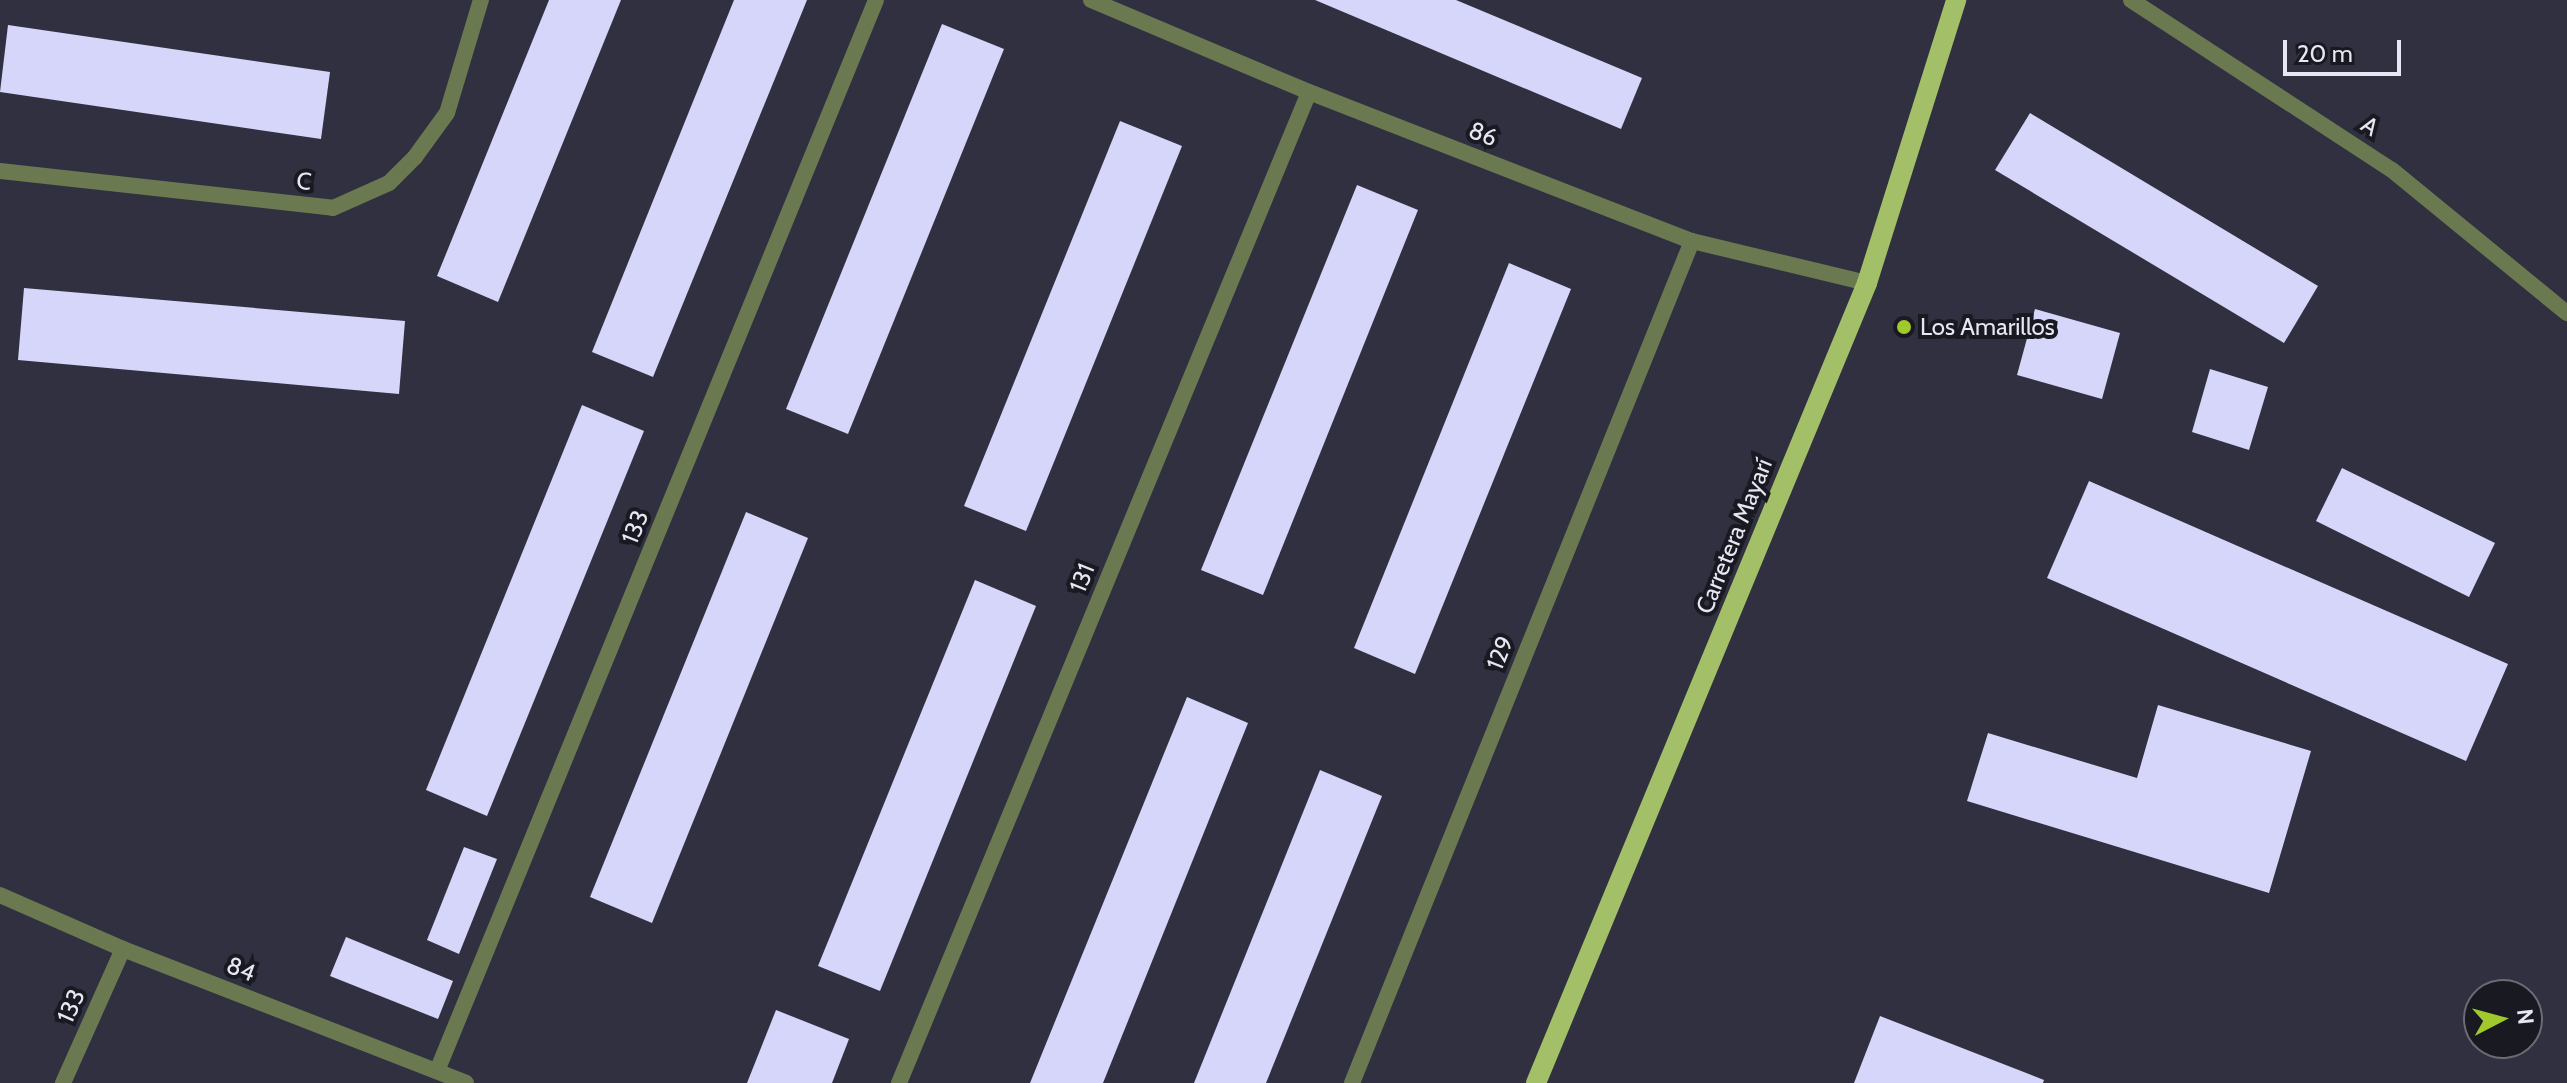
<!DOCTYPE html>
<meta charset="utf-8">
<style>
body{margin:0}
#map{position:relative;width:2567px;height:1083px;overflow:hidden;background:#303041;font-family:Cabin,sans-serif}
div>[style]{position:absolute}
.building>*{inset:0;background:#d5d6fa}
.minor>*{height:16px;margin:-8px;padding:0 8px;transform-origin:8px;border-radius:8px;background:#6b7950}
.primary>*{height:20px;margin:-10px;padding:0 10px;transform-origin:10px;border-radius:10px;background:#a3c068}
.dots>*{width:22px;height:22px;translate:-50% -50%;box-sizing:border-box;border:4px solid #191921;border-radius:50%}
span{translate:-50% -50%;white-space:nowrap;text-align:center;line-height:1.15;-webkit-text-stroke:8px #191921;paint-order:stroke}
.street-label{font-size:24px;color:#e7e7f3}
.poi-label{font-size:24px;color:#e7e7f3}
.left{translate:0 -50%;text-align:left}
.north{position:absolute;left:2463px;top:979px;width:80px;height:80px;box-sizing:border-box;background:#191921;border:2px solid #6b6b75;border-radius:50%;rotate:84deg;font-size:22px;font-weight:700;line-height:32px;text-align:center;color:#e7e7f3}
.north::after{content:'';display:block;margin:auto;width:28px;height:36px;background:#a0ca2c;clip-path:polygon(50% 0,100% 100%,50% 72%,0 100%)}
.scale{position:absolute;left:2283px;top:40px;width:118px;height:36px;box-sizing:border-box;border:4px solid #e7e7f3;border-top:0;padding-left:10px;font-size:24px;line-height:28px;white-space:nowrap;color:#e7e7f3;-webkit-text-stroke:6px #191921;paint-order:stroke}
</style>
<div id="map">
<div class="building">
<div style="clip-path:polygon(549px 0,621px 0,498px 302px,437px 276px)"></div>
<div style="clip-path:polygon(734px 0,807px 0,653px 377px,592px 352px)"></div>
<div style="clip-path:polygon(1315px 0,1456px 0,1642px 78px,1621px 129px)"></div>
<div style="clip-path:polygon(942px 24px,1004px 49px,848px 434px,786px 409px)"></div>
<div style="clip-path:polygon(8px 25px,330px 72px,321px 139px,0 92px)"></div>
<div style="clip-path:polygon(2030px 113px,2318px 286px,2284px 343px,1995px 170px)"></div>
<div style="clip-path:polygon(1120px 121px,1182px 146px,1026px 531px,964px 506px)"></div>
<div style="clip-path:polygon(1357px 185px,1418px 210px,1263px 595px,1201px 570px)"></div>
<div style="clip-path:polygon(1509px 263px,1571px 289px,1415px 674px,1354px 648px)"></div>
<div style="clip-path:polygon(24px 288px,405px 321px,399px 394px,18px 360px)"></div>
<div style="clip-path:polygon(2035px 309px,2120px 333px,2102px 399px,2017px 375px)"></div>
<div style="clip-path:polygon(2210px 369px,2268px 387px,2249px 450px,2192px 432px)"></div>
<div style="clip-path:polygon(582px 405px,644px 431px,487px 816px,426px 790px)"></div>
<div style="clip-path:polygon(2342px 468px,2495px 543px,2469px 597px,2316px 521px)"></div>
<div style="clip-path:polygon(2089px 481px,2508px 664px,2466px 761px,2047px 578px)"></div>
<div style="clip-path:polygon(746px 512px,808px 538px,652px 923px,590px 897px)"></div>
<div style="clip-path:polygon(975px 580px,1036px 606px,880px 991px,818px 966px)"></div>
<div style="clip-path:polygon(1187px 697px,1248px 723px,1103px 1083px,1030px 1083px)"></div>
<div style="clip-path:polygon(2158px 705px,2311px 751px,2269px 893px,1967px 801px,1988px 733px,2137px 778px)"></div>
<div style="clip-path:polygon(1320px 770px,1382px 796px,1266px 1083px,1194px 1083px)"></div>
<div style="clip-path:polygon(464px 847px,497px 859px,459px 954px,427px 940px)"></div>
<div style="clip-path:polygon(346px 937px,453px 981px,438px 1019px,330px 976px)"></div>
<div style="clip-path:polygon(776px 1010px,849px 1039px,832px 1083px,747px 1083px)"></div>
<div style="clip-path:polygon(1880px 1016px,2044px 1080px,2043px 1083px,1854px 1083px)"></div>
</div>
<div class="minor">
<div style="left:1091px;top:0;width:237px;rotate:22.9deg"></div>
<div style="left:1309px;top:92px;width:411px;rotate:21.3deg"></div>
<div style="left:1692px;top:241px;width:180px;rotate:13.5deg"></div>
<div style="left:2131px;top:0;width:311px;rotate:33.1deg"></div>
<div style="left:2392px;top:170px;width:226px;rotate:39.3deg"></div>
<div style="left:0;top:171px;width:335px;rotate:6.3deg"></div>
<div style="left:333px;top:208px;width:61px;rotate:-24.1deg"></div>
<div style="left:389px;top:183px;width:37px;rotate:-45deg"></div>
<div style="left:415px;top:157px;width:54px;rotate:-54deg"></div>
<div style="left:447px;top:113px;width:118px;rotate:-73.3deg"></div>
<div style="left:0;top:895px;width:134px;rotate:23.7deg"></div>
<div style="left:123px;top:949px;width:368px;rotate:21.3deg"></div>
<div style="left:437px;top:1071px;width:1157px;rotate:-67.71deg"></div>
<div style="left:63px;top:1083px;width:147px;rotate:-65.9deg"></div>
<div style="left:899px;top:1083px;width:1072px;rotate:-67.52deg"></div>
<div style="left:1352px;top:1083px;width:908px;rotate:-68.01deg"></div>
</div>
<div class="primary">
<div style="left:1536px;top:1083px;width:866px;rotate:-67.52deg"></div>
<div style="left:1867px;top:283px;width:297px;rotate:-72.5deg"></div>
</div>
<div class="dots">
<div style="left:1904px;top:327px;background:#a0ca2c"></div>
</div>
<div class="street-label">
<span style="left:2370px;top:126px;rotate:33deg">A</span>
<span style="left:1483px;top:134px;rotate:21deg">86</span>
<span style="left:304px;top:181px;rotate:6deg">C</span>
<span style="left:635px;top:527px;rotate:-68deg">133</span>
<span style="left:1734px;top:536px;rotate:-68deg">Carretera Mayarí</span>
<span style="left:1082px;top:578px;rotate:-68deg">131</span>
<span style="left:1500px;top:653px;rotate:-68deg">129</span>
<span style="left:241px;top:969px;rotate:21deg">84</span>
<span style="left:71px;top:1006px;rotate:-66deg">133</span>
</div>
<div class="poi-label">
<span class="left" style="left:1920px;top:327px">Los Amarillos</span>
</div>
<div class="north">N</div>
<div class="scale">20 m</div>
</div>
